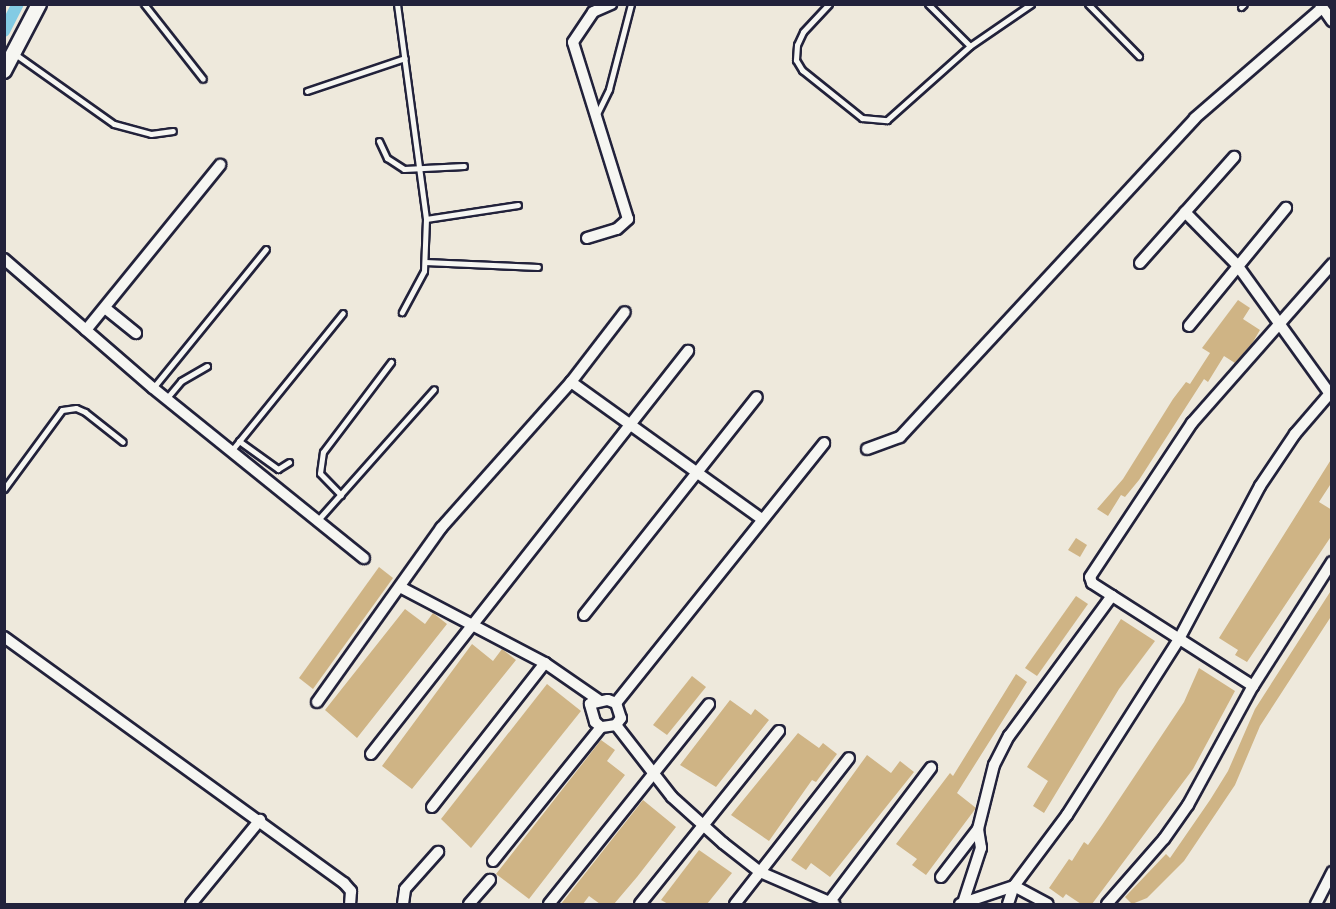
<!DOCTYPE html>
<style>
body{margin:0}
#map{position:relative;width:1336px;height:909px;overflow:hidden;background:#eee9dc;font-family:Itim,sans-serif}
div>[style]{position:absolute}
.canal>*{height:12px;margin:-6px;padding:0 6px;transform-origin:6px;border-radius:6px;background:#83cbe4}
.building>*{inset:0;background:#cfb485}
.roads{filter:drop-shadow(2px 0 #22223b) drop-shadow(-2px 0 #22223b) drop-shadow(0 2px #22223b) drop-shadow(0 -2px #22223b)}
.service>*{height:5px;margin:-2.5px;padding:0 2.5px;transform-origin:2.5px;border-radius:2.5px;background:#f6f6f2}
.minor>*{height:10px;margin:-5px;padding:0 5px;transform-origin:5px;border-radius:5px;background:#f6f6f2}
.tertiary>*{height:14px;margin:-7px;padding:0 7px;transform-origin:7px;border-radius:7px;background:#f6f6f2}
span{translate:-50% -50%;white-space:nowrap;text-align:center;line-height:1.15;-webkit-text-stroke:4.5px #f6f6f2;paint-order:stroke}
.frame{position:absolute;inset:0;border:6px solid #22223b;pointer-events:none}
</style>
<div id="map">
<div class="canal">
<div style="left:4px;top:31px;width:30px;rotate:-63deg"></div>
</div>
<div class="building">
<div style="clip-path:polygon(1238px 300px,1250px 308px,1243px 319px,1260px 330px,1253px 342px,1235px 363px,1224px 356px,1208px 382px,1204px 379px,1139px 480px,1125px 497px,1121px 495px,1108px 516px,1097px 509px,1123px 479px,1173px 399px,1186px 382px,1190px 384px,1210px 353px,1202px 348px)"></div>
<div style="clip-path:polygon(1332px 458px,1332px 482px,1319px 502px,1332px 510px,1332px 535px,1247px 662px,1235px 655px,1238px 650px,1219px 638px)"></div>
<div style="clip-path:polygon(1076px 538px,1087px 545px,1080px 557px,1068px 550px)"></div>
<div style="clip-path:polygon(379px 567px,393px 578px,313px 689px,299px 678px)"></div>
<div style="clip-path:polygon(1332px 589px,1332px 615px,1260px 726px,1235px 785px,1184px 861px,1147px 898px,1132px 904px,1125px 897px,1166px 854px,1170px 858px,1210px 800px,1228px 771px,1255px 709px)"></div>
<div style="clip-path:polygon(1076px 596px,1088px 604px,1037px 676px,1025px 668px)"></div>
<div style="clip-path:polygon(405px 609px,425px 624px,433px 613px,447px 624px,357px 738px,325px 710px)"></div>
<div style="clip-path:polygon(1121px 619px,1155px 641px,1119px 689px,1044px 813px,1033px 806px,1048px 781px,1027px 767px)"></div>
<div style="clip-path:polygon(472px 644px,493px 661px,502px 649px,516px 660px,412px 789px,382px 766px)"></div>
<div style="clip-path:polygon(1199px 668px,1235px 691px,1193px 769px,1092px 904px,1081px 904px,1066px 894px,1063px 898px,1049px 888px,1069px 859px,1072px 861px,1084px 842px,1088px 845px,1102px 825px,1184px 702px)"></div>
<div style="clip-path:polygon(1016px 674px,1027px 682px,957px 793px,976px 808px,926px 875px,912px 865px,917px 859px,896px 844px,950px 773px,953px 776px)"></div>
<div style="clip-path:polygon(692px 676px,706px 687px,667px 735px,653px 725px)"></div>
<div style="clip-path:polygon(547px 684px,581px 711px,471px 848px,441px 819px)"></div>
<div style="clip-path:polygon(730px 700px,751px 715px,755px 709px,769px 720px,716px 787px,680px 765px)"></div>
<div style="clip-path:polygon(798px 733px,819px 748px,823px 743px,837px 754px,816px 782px,812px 780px,769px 841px,731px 815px)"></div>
<div style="clip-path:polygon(601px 740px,615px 750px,607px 761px,625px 775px,529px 899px,496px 874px)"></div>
<div style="clip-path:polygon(867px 755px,891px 773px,900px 761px,914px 772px,830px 877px,811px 863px,806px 870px,791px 860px)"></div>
<div style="clip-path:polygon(643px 800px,676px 827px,637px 877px,614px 904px,600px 904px,589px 896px,583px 904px,561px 904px)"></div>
<div style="clip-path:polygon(699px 850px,732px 873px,707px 904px,668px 904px,661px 900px)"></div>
</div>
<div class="roads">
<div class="service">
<div style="left:144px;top:4px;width:95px;rotate:51.8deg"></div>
<div style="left:397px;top:4px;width:217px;rotate:82.3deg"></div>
<div style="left:426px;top:219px;width:52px;rotate:92.2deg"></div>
<div style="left:424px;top:271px;width:47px;rotate:118.2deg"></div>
<div style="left:829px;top:4px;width:38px;rotate:133deg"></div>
<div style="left:803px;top:32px;width:14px;rotate:115deg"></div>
<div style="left:797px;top:45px;width:15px;rotate:94deg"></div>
<div style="left:796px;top:60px;width:12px;rotate:59deg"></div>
<div style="left:802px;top:70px;width:77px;rotate:38.7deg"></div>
<div style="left:862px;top:118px;width:25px;rotate:5deg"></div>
<div style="left:887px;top:120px;width:111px;rotate:-41.7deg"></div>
<div style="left:928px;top:4px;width:59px;rotate:45deg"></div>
<div style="left:970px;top:46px;width:74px;rotate:-34.5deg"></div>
<div style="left:1088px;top:4px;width:73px;rotate:45.6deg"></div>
<div style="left:1241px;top:7px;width:4px;rotate:-45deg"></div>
<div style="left:15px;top:54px;width:121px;rotate:35.3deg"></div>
<div style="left:114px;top:124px;width:38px;rotate:15deg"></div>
<div style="left:151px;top:134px;width:22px;rotate:-8deg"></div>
<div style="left:307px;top:91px;width:103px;rotate:-18.6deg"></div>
<div style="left:596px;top:116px;width:30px;rotate:-64deg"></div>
<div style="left:609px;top:89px;width:88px;rotate:-75.5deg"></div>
<div style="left:379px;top:141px;width:19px;rotate:65deg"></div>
<div style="left:387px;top:158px;width:20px;rotate:33deg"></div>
<div style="left:404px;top:169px;width:60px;rotate:-2.9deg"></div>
<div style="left:426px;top:219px;width:93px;rotate:-8.7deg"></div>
<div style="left:425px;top:262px;width:113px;rotate:2.5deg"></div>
<div style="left:153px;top:388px;width:179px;rotate:-50.9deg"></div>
<div style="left:166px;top:399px;width:23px;rotate:-50deg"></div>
<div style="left:181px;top:381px;width:30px;rotate:-30deg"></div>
<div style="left:239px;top:441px;width:48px;rotate:35.7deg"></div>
<div style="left:278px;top:469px;width:13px;rotate:-32deg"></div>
<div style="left:232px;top:450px;width:176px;rotate:-51deg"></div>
<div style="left:4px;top:489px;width:98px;rotate:-53.7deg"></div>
<div style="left:62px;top:410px;width:14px;rotate:-8deg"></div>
<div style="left:76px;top:408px;width:10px;rotate:24deg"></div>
<div style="left:85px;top:412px;width:48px;rotate:38.3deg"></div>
<div style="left:341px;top:495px;width:30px;rotate:-134deg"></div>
<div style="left:320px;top:473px;width:21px;rotate:-82deg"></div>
<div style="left:323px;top:452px;width:113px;rotate:-52.9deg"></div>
<div style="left:317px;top:521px;width:176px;rotate:-48.4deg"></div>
</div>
<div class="minor">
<div style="left:1320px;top:4px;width:21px;rotate:55deg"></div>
<div style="left:1185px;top:212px;width:74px;rotate:45.5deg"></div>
<div style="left:1237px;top:265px;width:159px;rotate:54.2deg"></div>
<div style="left:587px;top:238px;width:31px;rotate:-17deg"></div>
<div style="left:617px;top:229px;width:15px;rotate:-42deg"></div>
<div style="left:628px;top:219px;width:185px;rotate:-107.3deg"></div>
<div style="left:573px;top:42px;width:36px;rotate:-56deg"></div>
<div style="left:593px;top:12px;width:20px;rotate:-24deg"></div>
<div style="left:4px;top:259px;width:197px;rotate:40.9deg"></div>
<div style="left:153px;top:388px;width:271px;rotate:38.9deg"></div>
<div style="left:1140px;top:263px;width:142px;rotate:-48.4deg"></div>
<div style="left:105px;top:308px;width:40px;rotate:39deg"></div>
<div style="left:1189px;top:326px;width:153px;rotate:-50.6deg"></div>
<div style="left:86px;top:330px;width:213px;rotate:-50.9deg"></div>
<div style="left:571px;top:382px;width:235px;rotate:35.7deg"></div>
<div style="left:867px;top:449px;width:35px;rotate:-20deg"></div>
<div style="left:900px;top:437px;width:434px;rotate:-47.2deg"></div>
<div style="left:1195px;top:118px;width:168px;rotate:-40.9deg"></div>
<div style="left:400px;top:587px;width:164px;rotate:27.7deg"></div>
<div style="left:545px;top:663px;width:67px;rotate:34.6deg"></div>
<div style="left:584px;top:615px;width:278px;rotate:-51.6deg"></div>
<div style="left:4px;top:637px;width:420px;rotate:35.9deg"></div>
<div style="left:344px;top:883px;width:11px;rotate:49deg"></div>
<div style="left:351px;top:891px;width:13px;rotate:94deg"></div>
<div style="left:1253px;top:686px;width:191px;rotate:-147.4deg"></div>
<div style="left:1092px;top:583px;width:6px;rotate:-108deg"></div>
<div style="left:1090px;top:577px;width:185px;rotate:-56.5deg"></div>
<div style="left:1192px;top:423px;width:212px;rotate:-48.6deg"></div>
<div style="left:608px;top:700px;width:9px;rotate:21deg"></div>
<div style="left:616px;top:703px;width:16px;rotate:72deg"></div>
<div style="left:621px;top:718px;width:9px;rotate:126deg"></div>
<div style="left:616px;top:725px;width:15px;rotate:172deg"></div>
<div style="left:601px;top:727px;width:8px;rotate:-140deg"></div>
<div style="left:595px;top:722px;width:19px;rotate:-106deg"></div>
<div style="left:590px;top:704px;width:18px;rotate:-13deg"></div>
<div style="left:317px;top:702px;width:214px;rotate:-54.5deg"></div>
<div style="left:441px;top:528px;width:195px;rotate:-48.3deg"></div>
<div style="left:571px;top:382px;width:88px;rotate:-52.4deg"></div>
<div style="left:616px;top:703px;width:333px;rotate:-51.3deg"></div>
<div style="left:616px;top:725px;width:91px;rotate:52.1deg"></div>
<div style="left:672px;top:797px;width:69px;rotate:42deg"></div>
<div style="left:723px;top:843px;width:47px;rotate:38.1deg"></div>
<div style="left:760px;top:872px;width:81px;rotate:23.4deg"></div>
<div style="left:371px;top:754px;width:513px;rotate:-51.81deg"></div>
<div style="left:432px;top:807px;width:183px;rotate:-51.9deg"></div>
<div style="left:493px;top:861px;width:172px;rotate:-51.1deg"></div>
<div style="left:941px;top:877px;width:61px;rotate:-52.4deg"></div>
<div style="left:978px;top:829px;width:66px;rotate:-76deg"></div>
<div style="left:994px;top:765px;width:33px;rotate:-63deg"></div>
<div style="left:1009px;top:736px;width:174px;rotate:-53.7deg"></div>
<div style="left:963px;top:903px;width:58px;rotate:-71.9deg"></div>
<div style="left:981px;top:848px;width:19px;rotate:-99deg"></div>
<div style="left:191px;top:904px;width:109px;rotate:-50.6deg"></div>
<div style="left:403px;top:904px;width:15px;rotate:-82deg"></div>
<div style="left:405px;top:889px;width:50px;rotate:-48.3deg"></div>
<div style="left:469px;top:904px;width:32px;rotate:-49deg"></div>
<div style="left:549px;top:904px;width:256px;rotate:-51.3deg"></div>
<div style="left:640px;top:904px;width:222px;rotate:-51.2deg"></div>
<div style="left:735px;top:904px;width:185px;rotate:-52deg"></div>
<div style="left:828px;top:904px;width:171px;rotate:-52.9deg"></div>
<div style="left:960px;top:904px;width:57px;rotate:-18.4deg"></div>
<div style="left:1014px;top:886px;width:89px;rotate:-53.3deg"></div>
<div style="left:1067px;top:815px;width:209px;rotate:-57.5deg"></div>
<div style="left:1179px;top:639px;width:173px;rotate:-62.1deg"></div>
<div style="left:1260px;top:486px;width:63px;rotate:-56.1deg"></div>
<div style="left:1295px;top:434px;width:57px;rotate:-49.3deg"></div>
<div style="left:1008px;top:904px;width:19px;rotate:-72deg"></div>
<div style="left:1014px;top:886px;width:38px;rotate:28deg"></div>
<div style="left:1107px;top:904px;width:86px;rotate:-48.8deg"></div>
<div style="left:1164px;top:839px;width:42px;rotate:-54.8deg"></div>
<div style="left:1188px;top:805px;width:136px;rotate:-61.4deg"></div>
<div style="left:1253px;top:686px;width:147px;rotate:-57.5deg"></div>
<div style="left:1316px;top:904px;width:36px;rotate:-63deg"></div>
</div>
<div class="tertiary">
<div style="left:4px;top:71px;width:76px;rotate:-62.4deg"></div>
</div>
</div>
<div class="frame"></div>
</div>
